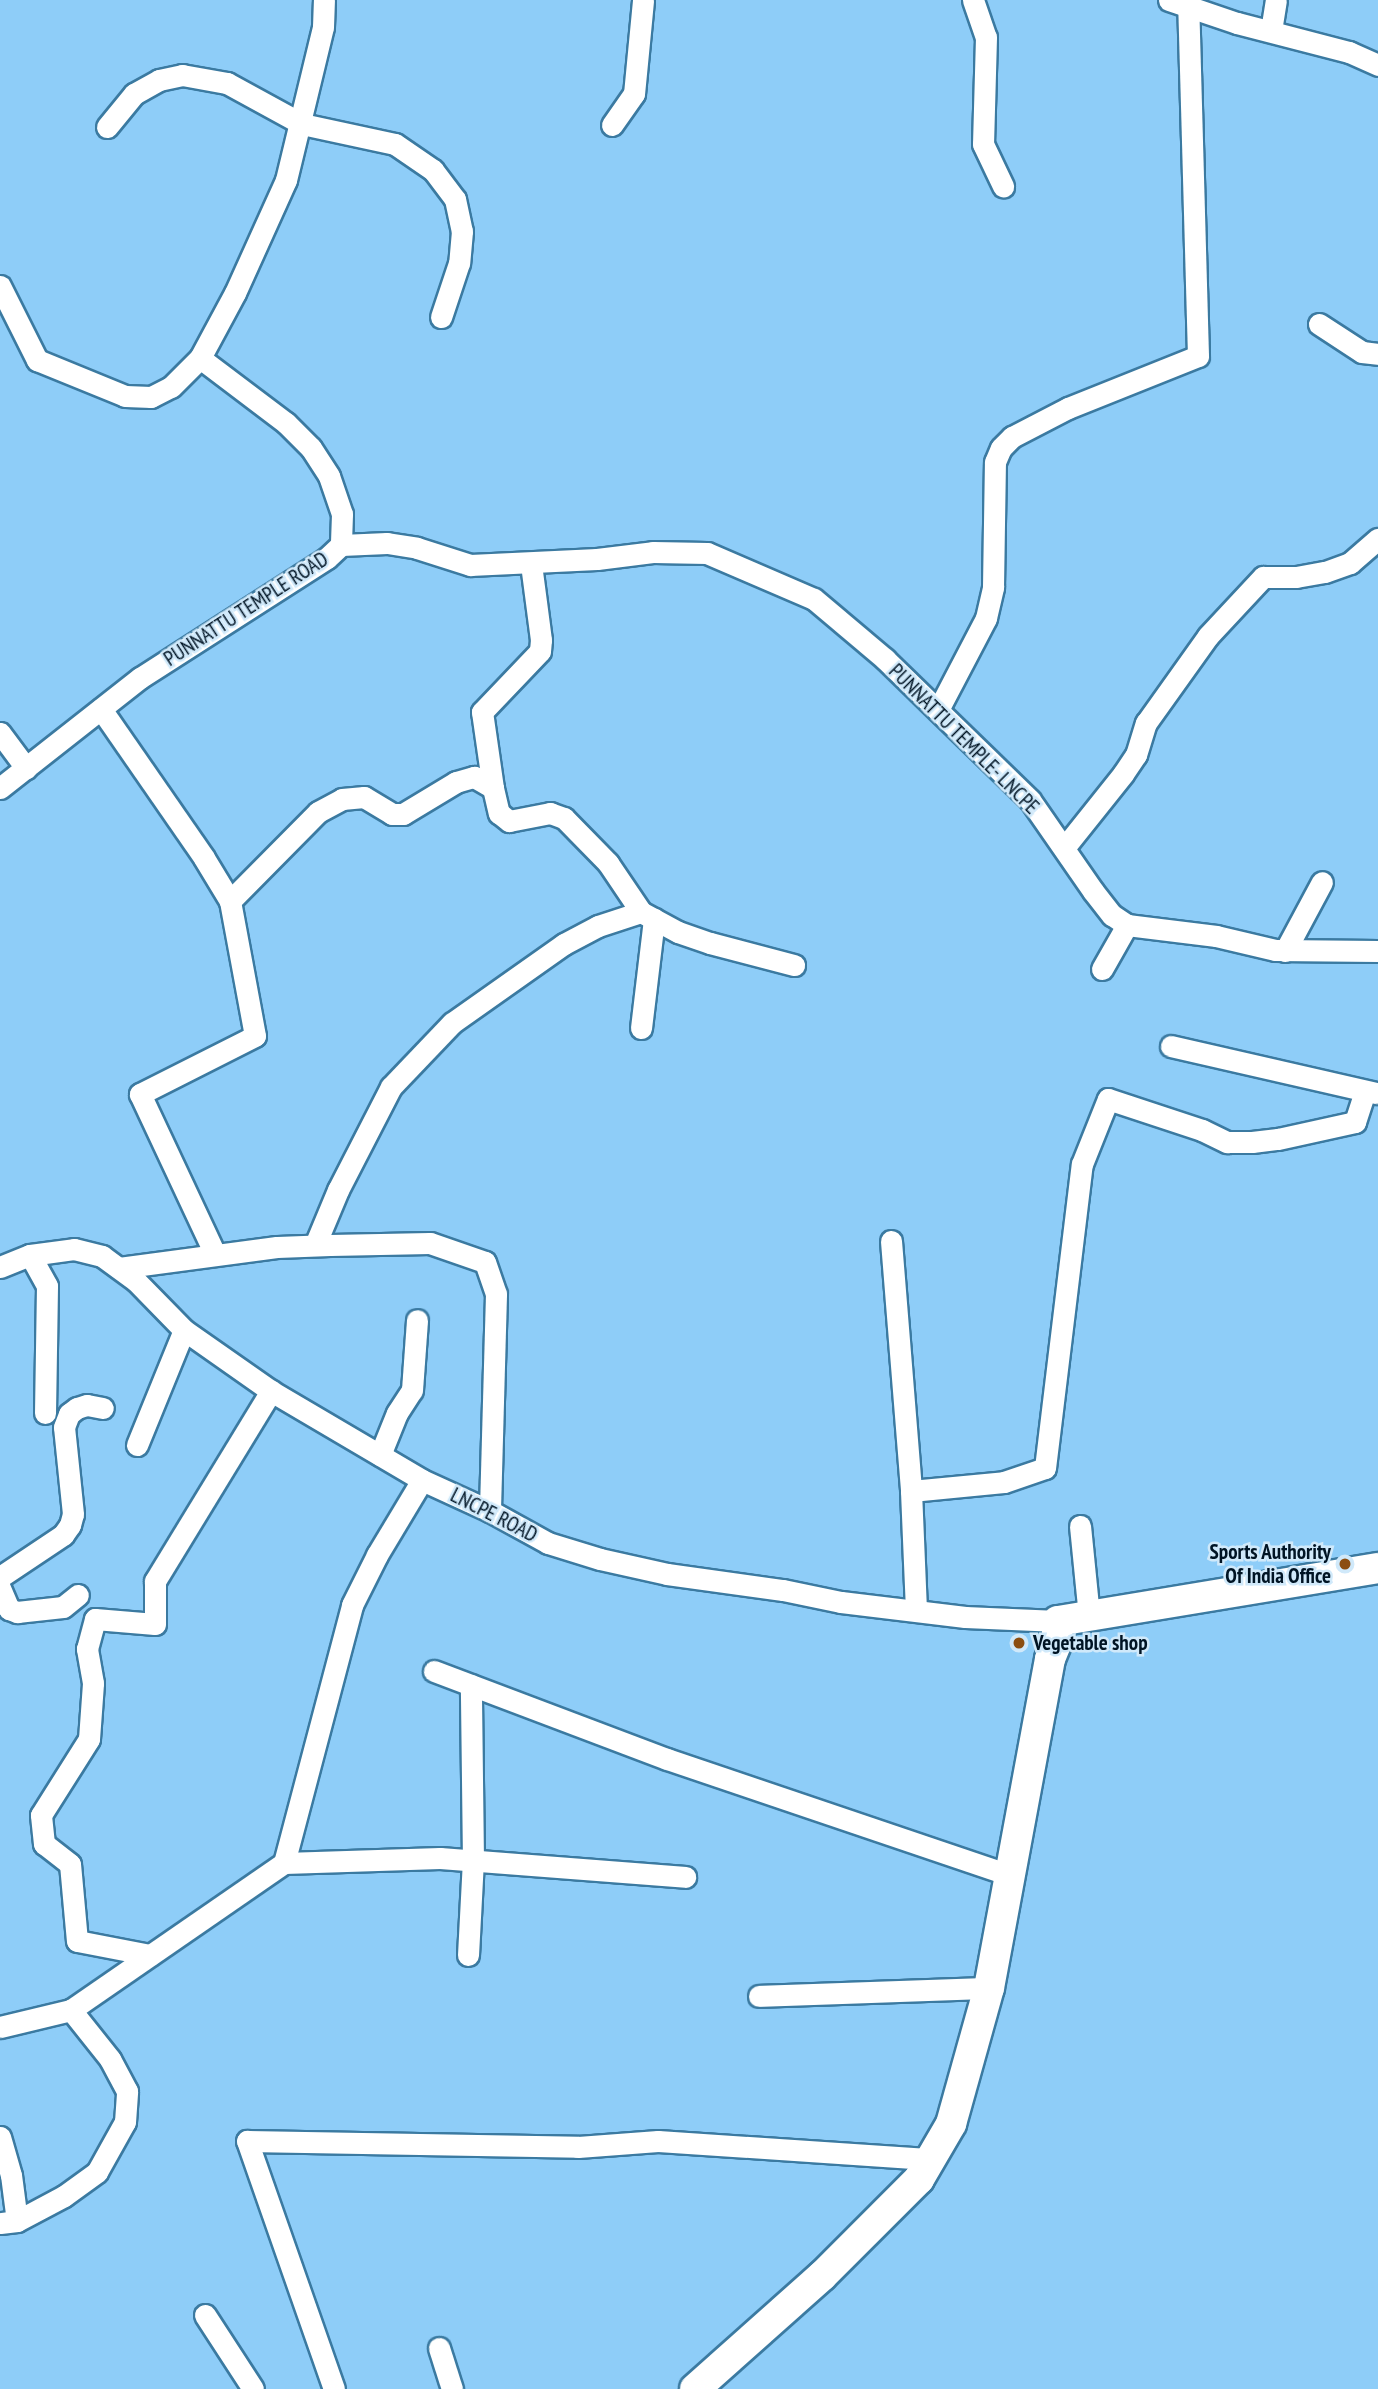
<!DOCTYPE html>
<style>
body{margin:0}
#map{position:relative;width:1378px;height:2389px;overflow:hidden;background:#8ecdf8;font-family:"PT Sans Narrow",sans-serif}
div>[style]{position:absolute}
.roads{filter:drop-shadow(2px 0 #3b7aa1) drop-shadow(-2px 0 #3b7aa1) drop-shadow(0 2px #3b7aa1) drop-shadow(0 -2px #3b7aa1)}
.street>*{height:21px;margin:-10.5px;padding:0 10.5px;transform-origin:10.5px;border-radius:10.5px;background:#fff}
.secondary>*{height:30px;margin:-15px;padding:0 15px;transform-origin:15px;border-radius:15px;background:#fff}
.dots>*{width:19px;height:19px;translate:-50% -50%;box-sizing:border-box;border:4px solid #d0e9fa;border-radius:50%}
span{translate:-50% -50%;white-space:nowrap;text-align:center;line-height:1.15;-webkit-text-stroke:5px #d0e9fa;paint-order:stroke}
.street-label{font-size:21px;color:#001424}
.poi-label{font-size:21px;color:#001424;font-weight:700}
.right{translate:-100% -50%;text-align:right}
.left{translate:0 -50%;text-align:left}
</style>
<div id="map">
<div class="roads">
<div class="street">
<div style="left:973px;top:0;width:39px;rotate:71deg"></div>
<div style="left:986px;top:37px;width:107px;rotate:91.6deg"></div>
<div style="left:983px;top:144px;width:47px;rotate:64.5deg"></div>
<div style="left:1169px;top:0;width:72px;rotate:18.7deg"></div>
<div style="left:1237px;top:23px;width:116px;rotate:14.5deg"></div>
<div style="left:1349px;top:52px;width:32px;rotate:24deg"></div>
<div style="left:1271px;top:31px;width:31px;rotate:-81deg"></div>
<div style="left:612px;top:125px;width:38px;rotate:-55deg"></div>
<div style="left:634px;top:94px;width:94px;rotate:-84.5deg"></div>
<div style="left:107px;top:127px;width:43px;rotate:-50.7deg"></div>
<div style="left:134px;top:94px;width:29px;rotate:-29deg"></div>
<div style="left:159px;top:80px;width:24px;rotate:-12deg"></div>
<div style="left:182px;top:75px;width:46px;rotate:10.1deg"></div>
<div style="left:227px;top:83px;width:85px;rotate:28.7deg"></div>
<div style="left:302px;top:124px;width:95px;rotate:12.1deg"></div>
<div style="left:395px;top:144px;width:46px;rotate:34.4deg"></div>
<div style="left:433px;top:170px;width:36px;rotate:53deg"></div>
<div style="left:455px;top:199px;width:33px;rotate:78deg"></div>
<div style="left:462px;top:231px;width:32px;rotate:95deg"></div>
<div style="left:459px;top:263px;width:57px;rotate:108.4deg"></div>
<div style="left:0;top:286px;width:83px;rotate:63.4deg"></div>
<div style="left:37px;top:360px;width:95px;rotate:22.2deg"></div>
<div style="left:125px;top:396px;width:26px;rotate:2deg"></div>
<div style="left:151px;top:397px;width:22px;rotate:-27deg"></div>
<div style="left:171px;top:387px;width:41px;rotate:-45deg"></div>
<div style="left:200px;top:358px;width:74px;rotate:-61.7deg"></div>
<div style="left:235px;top:293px;width:124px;rotate:-65.7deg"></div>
<div style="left:286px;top:180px;width:157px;rotate:-76.4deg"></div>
<div style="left:323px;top:27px;width:27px;rotate:-88deg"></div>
<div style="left:1319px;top:324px;width:51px;rotate:33.1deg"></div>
<div style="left:1362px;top:352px;width:16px;rotate:7deg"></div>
<div style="left:200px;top:358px;width:108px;rotate:37.1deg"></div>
<div style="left:286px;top:423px;width:35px;rotate:45deg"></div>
<div style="left:311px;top:448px;width:33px;rotate:57deg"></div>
<div style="left:329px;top:476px;width:40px;rotate:71.1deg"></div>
<div style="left:342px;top:514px;width:31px;rotate:92deg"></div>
<div style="left:101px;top:709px;width:181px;rotate:55.3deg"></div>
<div style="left:204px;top:858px;width:50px;rotate:58.8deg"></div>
<div style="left:230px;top:901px;width:137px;rotate:79.5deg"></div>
<div style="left:255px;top:1036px;width:129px;rotate:153.2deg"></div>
<div style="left:140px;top:1094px;width:177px;rotate:64.9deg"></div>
<div style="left:938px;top:710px;width:104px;rotate:-62.4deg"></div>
<div style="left:986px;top:618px;width:32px;rotate:-77deg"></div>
<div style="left:993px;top:587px;width:125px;rotate:-89.1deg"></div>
<div style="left:995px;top:462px;width:15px;rotate:-67deg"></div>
<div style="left:1001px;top:448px;width:16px;rotate:-45deg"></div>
<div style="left:1012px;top:437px;width:63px;rotate:-27.4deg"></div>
<div style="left:1068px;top:408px;width:140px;rotate:-21.8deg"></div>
<div style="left:1198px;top:356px;width:351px;rotate:-91.6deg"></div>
<div style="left:0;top:733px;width:44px;rotate:53.4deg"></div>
<div style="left:0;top:788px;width:178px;rotate:-38.2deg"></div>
<div style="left:140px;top:678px;width:222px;rotate:-32.7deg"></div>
<div style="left:327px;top:558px;width:19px;rotate:-43deg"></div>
<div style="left:341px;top:545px;width:46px;rotate:-2.5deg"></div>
<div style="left:387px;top:543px;width:30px;rotate:9deg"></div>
<div style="left:417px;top:548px;width:56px;rotate:17.8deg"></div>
<div style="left:470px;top:565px;width:127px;rotate:-2.7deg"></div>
<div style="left:597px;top:559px;width:56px;rotate:-7.1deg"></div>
<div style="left:653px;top:552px;width:54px;rotate:1.1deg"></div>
<div style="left:707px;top:553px;width:116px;rotate:23.3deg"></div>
<div style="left:814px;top:599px;width:93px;rotate:40.2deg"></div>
<div style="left:885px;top:659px;width:202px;rotate:44.2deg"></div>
<div style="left:1030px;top:800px;width:111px;rotate:55.3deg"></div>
<div style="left:1093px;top:891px;width:31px;rotate:52deg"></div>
<div style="left:1112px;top:915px;width:18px;rotate:34deg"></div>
<div style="left:1127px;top:925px;width:90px;rotate:7deg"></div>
<div style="left:1216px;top:936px;width:61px;rotate:13.3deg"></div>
<div style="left:1275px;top:950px;width:103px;rotate:0.6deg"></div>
<div style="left:493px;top:788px;width:77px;rotate:-98.2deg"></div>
<div style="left:482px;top:712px;width:84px;rotate:-46.4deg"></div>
<div style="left:540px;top:651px;width:11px;rotate:-85deg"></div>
<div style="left:541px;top:640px;width:77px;rotate:-97.5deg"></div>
<div style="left:1064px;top:848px;width:95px;rotate:-51.4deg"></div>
<div style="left:1123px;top:774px;width:23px;rotate:-56deg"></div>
<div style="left:1136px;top:755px;width:34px;rotate:-73deg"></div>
<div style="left:1146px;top:723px;width:107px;rotate:-54.5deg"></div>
<div style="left:1208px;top:636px;width:81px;rotate:-47deg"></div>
<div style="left:1263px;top:577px;width:33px"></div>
<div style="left:1296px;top:577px;width:29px;rotate:-10deg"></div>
<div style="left:1325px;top:572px;width:27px;rotate:-20deg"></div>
<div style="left:1350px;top:563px;width:37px;rotate:-41deg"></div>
<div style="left:230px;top:901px;width:125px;rotate:-45.3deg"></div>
<div style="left:318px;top:812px;width:27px;rotate:-28deg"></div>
<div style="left:342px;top:799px;width:22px;rotate:-5deg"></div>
<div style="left:364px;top:797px;width:33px;rotate:31deg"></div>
<div style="left:392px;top:814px;width:11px"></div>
<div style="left:403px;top:814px;width:62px;rotate:-31.1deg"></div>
<div style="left:456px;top:782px;width:19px;rotate:-16deg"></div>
<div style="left:474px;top:777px;width:22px;rotate:30deg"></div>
<div style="left:493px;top:788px;width:26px;rotate:77deg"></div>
<div style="left:499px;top:813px;width:13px;rotate:39deg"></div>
<div style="left:509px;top:821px;width:42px;rotate:-11deg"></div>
<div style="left:550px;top:813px;width:15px;rotate:20deg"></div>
<div style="left:564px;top:818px;width:63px;rotate:45.6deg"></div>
<div style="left:608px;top:863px;width:59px;rotate:56deg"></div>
<div style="left:641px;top:912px;width:42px;rotate:28.4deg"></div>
<div style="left:678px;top:932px;width:34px;rotate:19deg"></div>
<div style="left:710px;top:943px;width:87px;rotate:14.7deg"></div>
<div style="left:1285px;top:951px;width:78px;rotate:-61.8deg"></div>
<div style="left:1102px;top:969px;width:51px;rotate:-60.4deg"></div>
<div style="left:641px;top:1028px;width:110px;rotate:-83.2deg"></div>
<div style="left:1171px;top:1046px;width:211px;rotate:12.9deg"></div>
<div style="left:891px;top:1241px;width:251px;rotate:85.4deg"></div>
<div style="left:911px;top:1491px;width:119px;rotate:87.6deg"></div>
<div style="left:315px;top:1245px;width:60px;rotate:-67.3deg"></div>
<div style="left:338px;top:1190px;width:116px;rotate:-62.8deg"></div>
<div style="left:391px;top:1087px;width:88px;rotate:-46.4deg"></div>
<div style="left:452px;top:1023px;width:137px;rotate:-35.2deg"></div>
<div style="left:564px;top:944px;width:38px;rotate:-28deg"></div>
<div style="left:598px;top:926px;width:45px;rotate:-18deg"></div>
<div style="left:30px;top:1255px;width:35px;rotate:61deg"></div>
<div style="left:47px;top:1286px;width:127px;rotate:90.9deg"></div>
<div style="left:0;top:1267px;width:32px;rotate:-22deg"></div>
<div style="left:30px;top:1255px;width:44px;rotate:-7.8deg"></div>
<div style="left:74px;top:1249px;width:29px;rotate:14deg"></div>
<div style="left:102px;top:1256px;width:42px;rotate:36.3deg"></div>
<div style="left:136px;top:1281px;width:69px;rotate:45.6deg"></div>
<div style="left:184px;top:1330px;width:106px;rotate:35deg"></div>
<div style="left:271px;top:1391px;width:175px;rotate:30.5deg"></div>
<div style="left:422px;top:1480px;width:75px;rotate:24.5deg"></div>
<div style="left:490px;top:1511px;width:66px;rotate:28.9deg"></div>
<div style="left:548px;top:1543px;width:54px;rotate:17.1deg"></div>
<div style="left:600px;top:1559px;width:69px;rotate:12.6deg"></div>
<div style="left:667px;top:1574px;width:117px;rotate:7.9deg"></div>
<div style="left:783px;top:1590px;width:59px;rotate:11.7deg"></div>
<div style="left:841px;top:1602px;width:125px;rotate:6.9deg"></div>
<div style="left:965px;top:1617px;width:93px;rotate:2.5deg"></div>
<div style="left:119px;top:1268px;width:159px;rotate:-7.6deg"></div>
<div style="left:277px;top:1247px;width:53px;rotate:-2.2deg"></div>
<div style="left:330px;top:1245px;width:100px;rotate:-1.1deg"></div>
<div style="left:430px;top:1243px;width:58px;rotate:19.1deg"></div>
<div style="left:485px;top:1262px;width:34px;rotate:71deg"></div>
<div style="left:496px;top:1294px;width:217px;rotate:91.6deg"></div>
<div style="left:137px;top:1445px;width:124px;rotate:-67.8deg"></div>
<div style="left:380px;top:1455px;width:45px;rotate:-68deg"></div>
<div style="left:397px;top:1413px;width:27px;rotate:-57deg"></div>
<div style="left:412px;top:1390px;width:70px;rotate:-85.9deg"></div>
<div style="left:911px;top:1491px;width:93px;rotate:-5.5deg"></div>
<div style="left:1004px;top:1482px;width:43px;rotate:-18.9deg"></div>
<div style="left:1045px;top:1468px;width:306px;rotate:-83.1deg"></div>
<div style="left:1082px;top:1164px;width:70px;rotate:-68.2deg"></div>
<div style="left:1108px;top:1099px;width:99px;rotate:18.3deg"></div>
<div style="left:1202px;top:1130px;width:28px;rotate:26deg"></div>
<div style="left:1227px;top:1142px;width:25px"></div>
<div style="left:1252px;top:1142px;width:26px;rotate:-7deg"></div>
<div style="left:1278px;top:1139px;width:79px;rotate:-12.4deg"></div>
<div style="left:1355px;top:1122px;width:32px;rotate:-72deg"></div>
<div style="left:1080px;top:1526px;width:90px;rotate:84.3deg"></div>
<div style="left:0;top:1577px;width:76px;rotate:-33.7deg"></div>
<div style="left:63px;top:1535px;width:12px;rotate:-55deg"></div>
<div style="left:70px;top:1525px;width:11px;rotate:-75deg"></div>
<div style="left:73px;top:1514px;width:87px;rotate:-95.9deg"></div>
<div style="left:64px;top:1427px;width:14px;rotate:-69deg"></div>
<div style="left:69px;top:1414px;width:10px;rotate:-37deg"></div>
<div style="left:77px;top:1408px;width:10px;rotate:-17deg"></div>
<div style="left:87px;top:1405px;width:16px;rotate:11deg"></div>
<div style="left:0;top:1588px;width:23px;rotate:67deg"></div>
<div style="left:9px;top:1609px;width:9px;rotate:21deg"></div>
<div style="left:17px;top:1612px;width:46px;rotate:-6.2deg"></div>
<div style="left:63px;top:1607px;width:19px;rotate:-39deg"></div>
<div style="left:434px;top:1671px;width:249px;rotate:20.7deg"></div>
<div style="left:667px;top:1759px;width:361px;rotate:18.7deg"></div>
<div style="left:284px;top:1863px;width:267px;rotate:-75.2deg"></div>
<div style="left:352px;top:1605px;width:56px;rotate:-63.4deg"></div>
<div style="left:377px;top:1555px;width:87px;rotate:-59deg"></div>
<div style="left:150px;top:1955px;width:74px;rotate:-169.1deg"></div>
<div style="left:77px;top:1941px;width:77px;rotate:-95.2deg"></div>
<div style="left:70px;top:1864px;width:33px;rotate:-142deg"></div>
<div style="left:44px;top:1844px;width:29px;rotate:-96deg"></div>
<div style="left:41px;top:1815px;width:90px;rotate:-57.7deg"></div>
<div style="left:89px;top:1739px;width:56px;rotate:-85.9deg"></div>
<div style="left:93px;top:1683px;width:35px;rotate:-100deg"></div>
<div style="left:87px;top:1649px;width:31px;rotate:-75deg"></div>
<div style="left:95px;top:1619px;width:60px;rotate:4.8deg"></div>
<div style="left:155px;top:1624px;width:43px;rotate:-90deg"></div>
<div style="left:155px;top:1581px;width:223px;rotate:-58.6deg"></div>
<div style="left:468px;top:1955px;width:94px;rotate:-87deg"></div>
<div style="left:473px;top:1861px;width:176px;rotate:-90.7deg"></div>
<div style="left:759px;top:1996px;width:230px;rotate:-2deg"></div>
<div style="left:0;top:2027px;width:73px;rotate:-13.5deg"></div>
<div style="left:71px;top:2010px;width:259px;rotate:-34.6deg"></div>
<div style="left:284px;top:1863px;width:156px;rotate:-1.8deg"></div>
<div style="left:440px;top:1858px;width:246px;rotate:4.4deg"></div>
<div style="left:0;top:2137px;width:40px;rotate:74deg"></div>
<div style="left:11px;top:2175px;width:46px;rotate:82.6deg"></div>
<div style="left:17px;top:2221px;width:17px;rotate:173deg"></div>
<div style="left:17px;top:2221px;width:53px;rotate:-28deg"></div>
<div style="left:64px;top:2196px;width:41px;rotate:-36deg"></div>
<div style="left:97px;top:2172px;width:57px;rotate:-60.8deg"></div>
<div style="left:125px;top:2122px;width:31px;rotate:-86deg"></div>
<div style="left:127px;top:2091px;width:36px;rotate:-118deg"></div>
<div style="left:110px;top:2059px;width:63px;rotate:-128.5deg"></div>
<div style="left:205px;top:2315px;width:88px;rotate:57deg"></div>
<div style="left:439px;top:2348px;width:43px;rotate:72.4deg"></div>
<div style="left:334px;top:2389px;width:263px;rotate:-109.3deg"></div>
<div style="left:247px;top:2141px;width:331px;rotate:1deg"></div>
<div style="left:578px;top:2147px;width:80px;rotate:-4.3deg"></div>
<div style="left:658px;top:2141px;width:274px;rotate:3.8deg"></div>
</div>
<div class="secondary">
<div style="left:695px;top:2389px;width:170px;rotate:-41.7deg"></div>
<div style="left:822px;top:2276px;width:137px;rotate:-45deg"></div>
<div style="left:919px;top:2179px;width:64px;rotate:-59.8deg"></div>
<div style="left:951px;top:2124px;width:141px;rotate:-74.4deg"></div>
<div style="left:989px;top:1988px;width:335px;rotate:-79.5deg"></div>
<div style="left:1050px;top:1659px;width:16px;rotate:-68deg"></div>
<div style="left:1056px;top:1644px;width:23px;rotate:-85deg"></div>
<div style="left:1058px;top:1621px;width:324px;rotate:-9.4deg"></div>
</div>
</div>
<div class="dots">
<div style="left:1345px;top:1564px;background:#8c4e11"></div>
<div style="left:1019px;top:1643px;background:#8c4e11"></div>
</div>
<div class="street-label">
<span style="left:246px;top:609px;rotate:-33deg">PUNNATTU TEMPLE ROAD</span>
<span style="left:964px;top:739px;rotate:45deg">PUNNATTU TEMPLE- LNCPE</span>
<span style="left:494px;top:1515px;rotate:27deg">LNCPE ROAD</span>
</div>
<div class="poi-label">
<span class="right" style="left:1331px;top:1564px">Sports Authority<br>Of India Office</span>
<span class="left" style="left:1033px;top:1643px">Vegetable shop</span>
</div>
</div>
